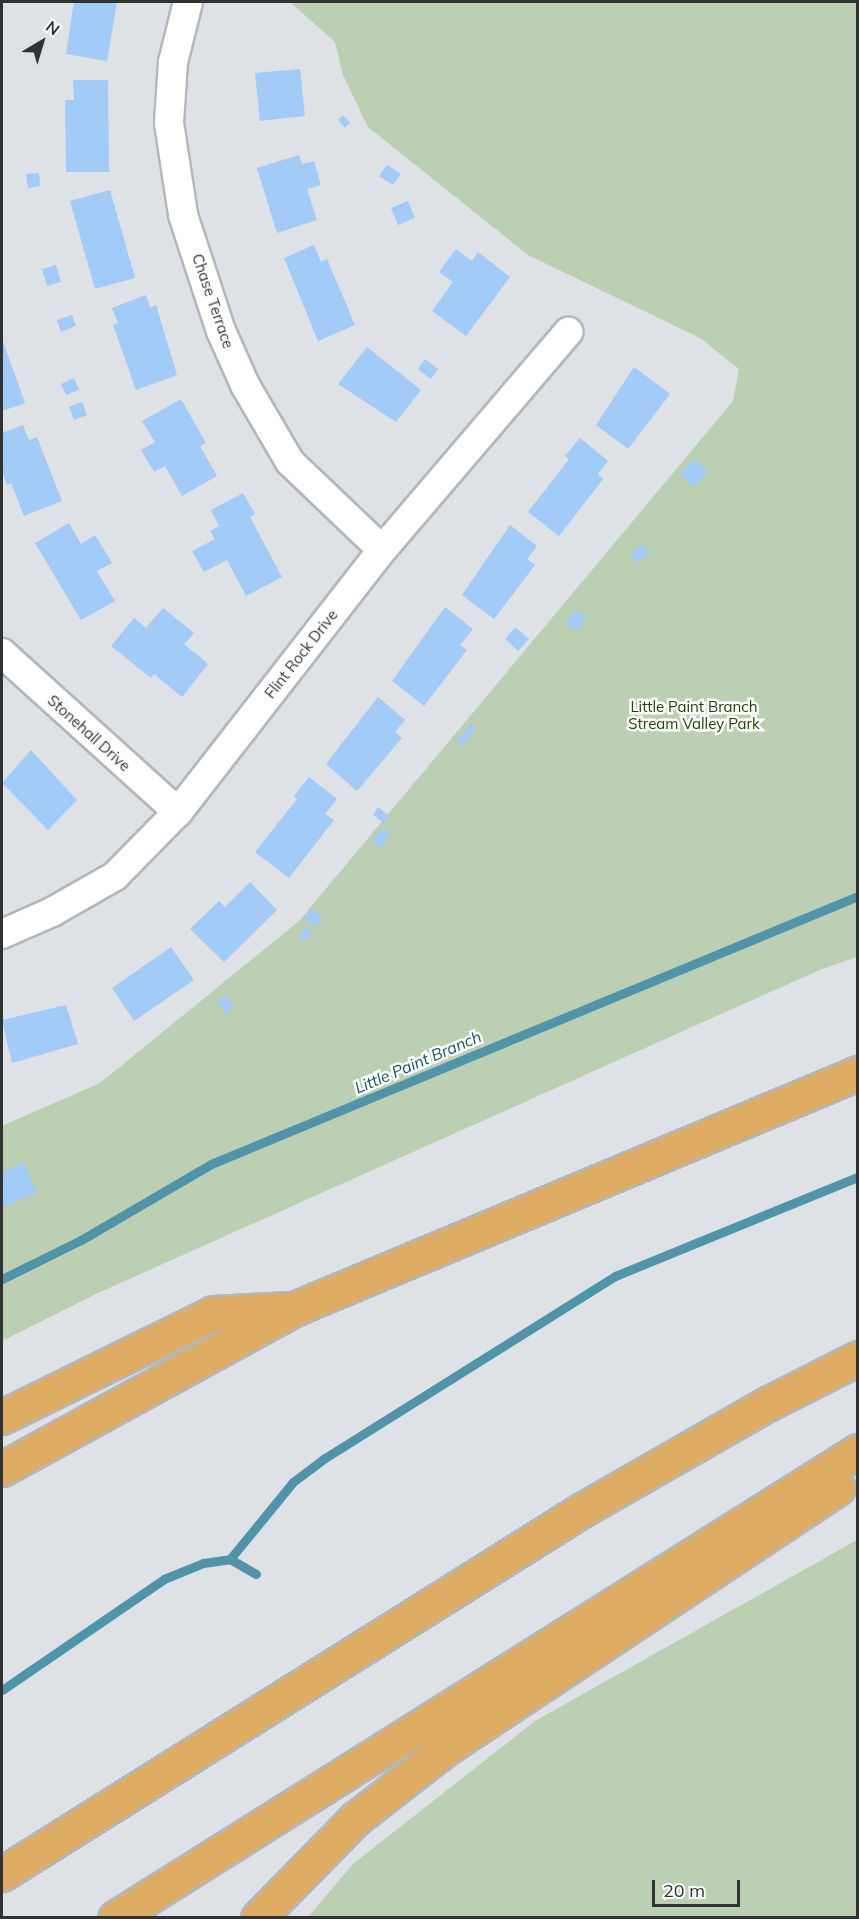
<!DOCTYPE html>
<style>
body{margin:0}
#map{position:relative;width:859px;height:1919px;overflow:hidden;background:#dee1e5;font-family:Mulish,sans-serif}
div>[style]{position:absolute}
.green>*{inset:0;background:#bccfb2}
.stream>*{height:9px;margin:-4.5px;padding:0 4.5px;transform-origin:4.5px;border-radius:4.5px;background:#5094a9}
.building>*{inset:0;background:#a2cbf7}
.roads{filter:drop-shadow(2px 0 #b4b7ba) drop-shadow(-2px 0 #b4b7ba) drop-shadow(0 2px #b4b7ba) drop-shadow(0 -2px #b4b7ba)}
.street>*{height:28px;margin:-14px;padding:0 14px;transform-origin:14px;border-radius:14px;background:#fff}
.highway>*{height:33px;margin:-16.5px;padding:0 16.5px;transform-origin:16.5px;border-radius:16.5px;background:#dfac63}
span{translate:-50% -50%;white-space:nowrap;text-align:center;line-height:1.15;-webkit-text-stroke:5px #fff;paint-order:stroke}
.street-label{font-size:15px;color:#313234}
.park-label{font-size:15px;color:#24400c}
.water-label{font-size:16px;color:#195363;font-style:italic}
.frame{position:absolute;inset:0;border:3px solid #313234;pointer-events:none}
.north{position:absolute;left:12px;top:12px;width:60px;height:60px;-webkit-text-stroke:4px #fff;paint-order:stroke;rotate:38deg;font-size:16px;font-weight:700;line-height:24px;text-align:center;color:#313234}
.north::after{content:'';display:block;margin:auto;width:21px;height:27px;background:#313234;clip-path:polygon(50% 0,100% 100%,50% 72%,0 100%)}
.scale{position:absolute;left:652px;top:1880px;width:88px;height:27px;box-sizing:border-box;border:3px solid #313234;border-top:0;padding-left:8px;font-size:18px;line-height:21px;white-space:nowrap;color:#313234;-webkit-text-stroke:4px #fff;paint-order:stroke}
</style>
<div id="map">
<div class="green">
<div style="clip-path:polygon(290px 2px,857px 2px,857px 957px,817px 971px,98px 1293px,2px 1341px,2px 1126px,100px 1083px,299px 921px,733px 401px,739px 369px,700px 338px,528px 255px,368px 127px,343px 75px,335px 42px)"></div>
<div style="clip-path:polygon(857px 1540px,857px 1917px,308px 1917px,353px 1864px,535px 1721px)"></div>
</div>
<div class="stream">
<div style="left:2px;top:1279px;width:88px;rotate:-26.3deg"></div>
<div style="left:81px;top:1240px;width:151px;rotate:-30.3deg"></div>
<div style="left:211px;top:1164px;width:700px;rotate:-22.5deg"></div>
<div style="left:230px;top:1559px;width:99px;rotate:-50.7deg"></div>
<div style="left:293px;top:1482px;width:40px;rotate:-37deg"></div>
<div style="left:325px;top:1458px;width:342px;rotate:-32.1deg"></div>
<div style="left:615px;top:1276px;width:262px;rotate:-22.2deg"></div>
<div style="left:2px;top:1690px;width:196px;rotate:-34.4deg"></div>
<div style="left:164px;top:1579px;width:42px;rotate:-22.3deg"></div>
<div style="left:203px;top:1563px;width:27px;rotate:-8deg"></div>
<div style="left:230px;top:1559px;width:30px;rotate:30deg"></div>
</div>
<div class="building">
<div style="clip-path:polygon(74px 2px,117px 2px,107px 61px,66px 54px)"></div>
<div style="clip-path:polygon(300px 69px,305px 116px,260px 121px,255px 73px)"></div>
<div style="clip-path:polygon(73px 80px,108px 80px,109px 172px,66px 172px,65px 100px,74px 100px)"></div>
<div style="clip-path:polygon(343px 115px,350px 123px,345px 128px,338px 120px)"></div>
<div style="clip-path:polygon(299px 155px,302px 164px,314px 161px,321px 185px,307px 189px,317px 220px,277px 233px,257px 168px)"></div>
<div style="clip-path:polygon(387px 165px,401px 174px,393px 185px,379px 176px)"></div>
<div style="clip-path:polygon(39px 173px,40px 186px,28px 188px,26px 174px)"></div>
<div style="clip-path:polygon(110px 190px,135px 278px,95px 289px,70px 201px)"></div>
<div style="clip-path:polygon(408px 201px,415px 218px,398px 225px,391px 208px)"></div>
<div style="clip-path:polygon(314px 245px,321px 262px,327px 259px,355px 325px,318px 341px,284px 258px)"></div>
<div style="clip-path:polygon(456px 249px,472px 261px,478px 252px,510px 277px,466px 336px,432px 311px,453px 282px,439px 272px)"></div>
<div style="clip-path:polygon(56px 265px,61px 282px,47px 286px,42px 269px)"></div>
<div style="clip-path:polygon(146px 295px,150px 308px,156px 305px,177px 375px,136px 390px,113px 325px,118px 323px,112px 308px)"></div>
<div style="clip-path:polygon(72px 315px,76px 326px,61px 332px,57px 320px)"></div>
<div style="clip-path:polygon(2px 339px,25px 403px,2px 411px)"></div>
<div style="clip-path:polygon(367px 347px,421px 390px,396px 422px,338px 384px)"></div>
<div style="clip-path:polygon(425px 359px,438px 369px,431px 379px,418px 369px)"></div>
<div style="clip-path:polygon(634px 367px,670px 394px,628px 449px,596px 425px)"></div>
<div style="clip-path:polygon(74px 378px,79px 390px,66px 395px,61px 384px)"></div>
<div style="clip-path:polygon(181px 399px,206px 443px,200px 446px,217px 476px,182px 496px,165px 466px,154px 472px,141px 450px,155px 442px,142px 421px)"></div>
<div style="clip-path:polygon(82px 402px,87px 415px,74px 420px,69px 407px)"></div>
<div style="clip-path:polygon(23px 425px,29px 440px,37px 437px,62px 501px,24px 516px,11px 483px,7px 485px,2px 471px,2px 433px)"></div>
<div style="clip-path:polygon(580px 438px,608px 461px,598px 474px,603px 479px,559px 536px,528px 512px,569px 459px,565px 456px)"></div>
<div style="clip-path:polygon(694px 459px,708px 471px,694px 487px,680px 475px)"></div>
<div style="clip-path:polygon(243px 493px,255px 514px,250px 517px,282px 577px,246px 596px,227px 560px,204px 572px,192px 551px,215px 539px,210px 531px,219px 526px,211px 510px)"></div>
<div style="clip-path:polygon(69px 523px,81px 544px,95px 535px,112px 563px,97px 571px,115px 601px,81px 620px,35px 543px)"></div>
<div style="clip-path:polygon(510px 525px,537px 546px,527px 559px,535px 565px,494px 619px,462px 595px)"></div>
<div style="clip-path:polygon(640px 544px,649px 551px,640px 563px,630px 556px)"></div>
<div style="clip-path:polygon(445px 607px,473px 629px,460px 645px,467px 650px,424px 706px,392px 681px)"></div>
<div style="clip-path:polygon(163px 608px,194px 633px,184px 644px,208px 664px,182px 697px,154px 674px,151px 678px,111px 646px,134px 618px,146px 628px)"></div>
<div style="clip-path:polygon(574px 610px,586px 616px,577px 631px,566px 624px)"></div>
<div style="clip-path:polygon(515px 627px,529px 639px,518px 651px,505px 639px)"></div>
<div style="clip-path:polygon(378px 697px,405px 720px,395px 732px,402px 738px,357px 791px,326px 764px)"></div>
<div style="clip-path:polygon(471px 724px,476px 728px,463px 746px,457px 741px)"></div>
<div style="clip-path:polygon(31px 750px,77px 800px,48px 830px,2px 783px)"></div>
<div style="clip-path:polygon(309px 777px,337px 799px,325px 814px,334px 820px,289px 878px,255px 852px,297px 799px,294px 796px)"></div>
<div style="clip-path:polygon(378px 807px,389px 816px,384px 823px,373px 815px)"></div>
<div style="clip-path:polygon(382px 828px,391px 835px,380px 848px,372px 841px)"></div>
<div style="clip-path:polygon(250px 882px,277px 910px,224px 962px,190px 929px,219px 901px,225px 907px)"></div>
<div style="clip-path:polygon(311px 909px,323px 917px,315px 927px,304px 918px)"></div>
<div style="clip-path:polygon(304px 927px,312px 931px,307px 942px,299px 938px)"></div>
<div style="clip-path:polygon(171px 947px,194px 980px,134px 1021px,112px 988px)"></div>
<div style="clip-path:polygon(226px 995px,234px 1006px,225px 1013px,217px 1002px)"></div>
<div style="clip-path:polygon(66px 1005px,78px 1044px,12px 1063px,2px 1020px)"></div>
<div style="clip-path:polygon(24px 1163px,37px 1192px,2px 1207px,2px 1172px)"></div>
</div>
<div class="roads">
<div class="street">
<div style="left:188px;top:2px;width:62px;rotate:104deg"></div>
<div style="left:173px;top:62px;width:61px;rotate:93.8deg"></div>
<div style="left:169px;top:123px;width:93px;rotate:81.3deg"></div>
<div style="left:183px;top:215px;width:122px;rotate:71.9deg"></div>
<div style="left:221px;top:331px;width:59px;rotate:66deg"></div>
<div style="left:245px;top:385px;width:89px;rotate:59.7deg"></div>
<div style="left:290px;top:462px;width:127px;rotate:43.7deg"></div>
<div style="left:2px;top:653px;width:237px;rotate:42.1deg"></div>
<div style="left:2px;top:934px;width:55px;rotate:-23.7deg"></div>
<div style="left:52px;top:912px;width:73px;rotate:-29.7deg"></div>
<div style="left:115px;top:876px;width:90px;rotate:-45.5deg"></div>
<div style="left:178px;top:812px;width:332px;rotate:-52.1deg"></div>
<div style="left:382px;top:550px;width:287px;rotate:-49.5deg"></div>
</div>
<div class="highway">
<div style="left:2px;top:1417px;width:235px;rotate:-26.2deg"></div>
<div style="left:213px;top:1313px;width:76px;rotate:-3deg"></div>
<div style="left:2px;top:1469px;width:333px;rotate:-28.7deg"></div>
<div style="left:294px;top:1309px;width:611px;rotate:-22.71deg"></div>
<div style="left:2px;top:1874px;width:685px;rotate:-32.11deg"></div>
<div style="left:582px;top:1510px;width:215px;rotate:-29.8deg"></div>
<div style="left:769px;top:1403px;width:100px;rotate:-26.8deg"></div>
<div style="left:115px;top:1918px;width:878px;rotate:-32.15deg"></div>
<div style="left:258px;top:1918px;width:139px;rotate:-45.6deg"></div>
<div style="left:355px;top:1819px;width:114px;rotate:-37.9deg"></div>
<div style="left:445px;top:1749px;width:472px;rotate:-33.6deg"></div>
</div>
</div>
<div class="street-label">
<span style="left:213px;top:301px;rotate:71deg">Chase Terrace</span>
<span style="left:301px;top:654px;rotate:-52deg">Flint Rock Drive</span>
<span style="left:89px;top:733px;rotate:42deg">Stonehall Drive</span>
</div>
<div class="park-label">
<span style="left:694px;top:715px">Little Paint Branch<br>Stream Valley Park</span>
</div>
<div class="water-label">
<span style="left:418px;top:1062px;rotate:-23deg">Little Paint Branch</span>
</div>
<div class="frame"></div>
<div class="north">N</div>
<div class="scale">20 m</div>
</div>
